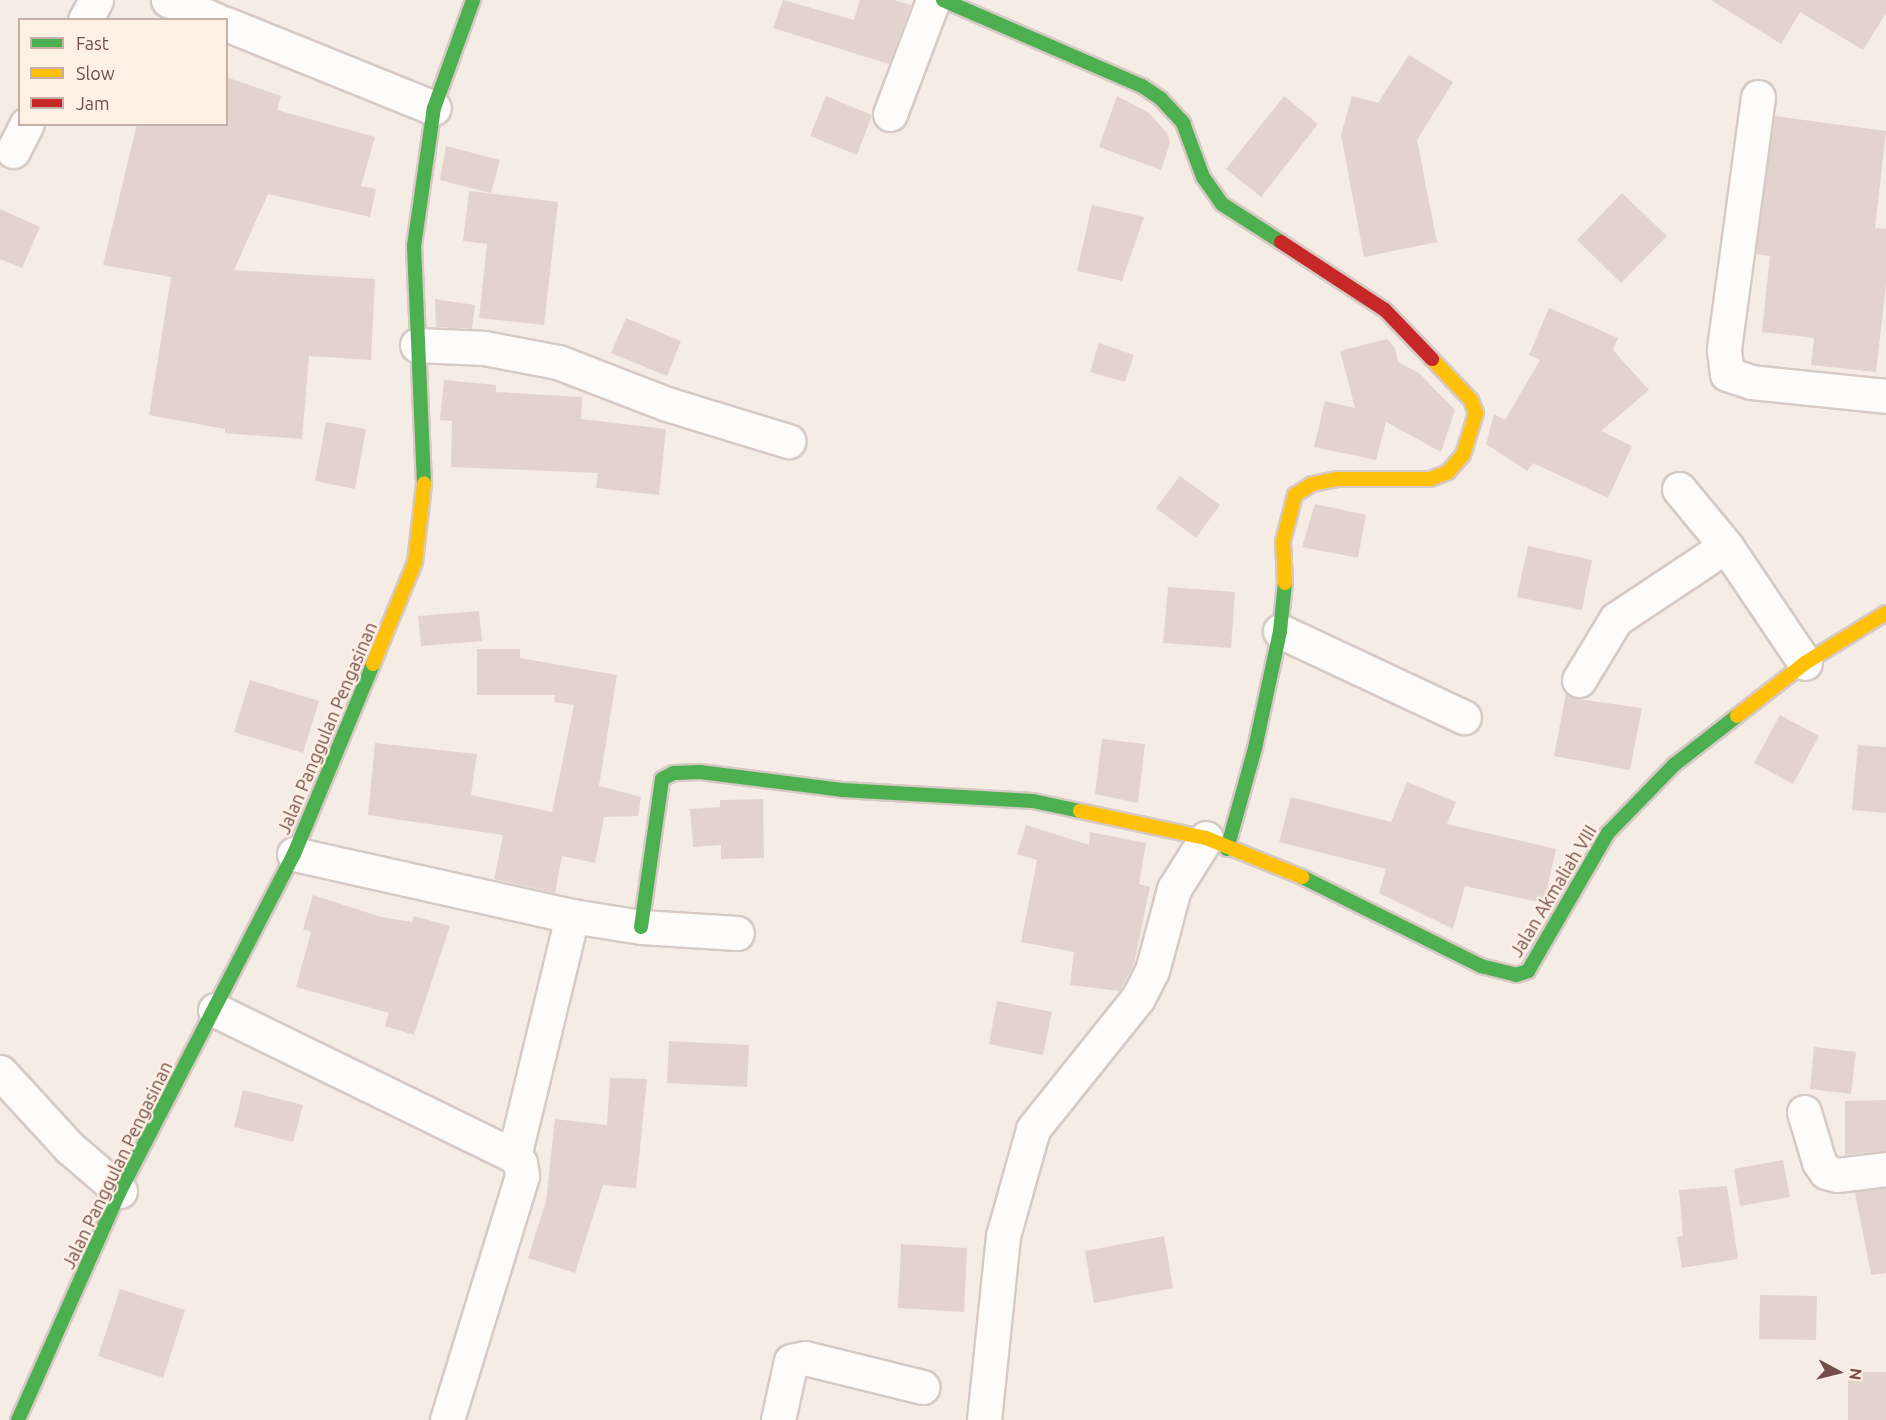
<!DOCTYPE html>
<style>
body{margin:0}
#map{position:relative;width:1886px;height:1420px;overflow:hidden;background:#f6ece6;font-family:Ubuntu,sans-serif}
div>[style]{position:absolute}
.building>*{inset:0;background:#e2d3ce}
.roads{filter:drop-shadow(2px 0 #d7c9c4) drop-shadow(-2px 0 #d7c9c4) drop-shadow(0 2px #d7c9c4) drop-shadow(0 -2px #d7c9c4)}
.street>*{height:33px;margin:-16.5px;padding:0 16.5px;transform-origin:16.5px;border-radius:16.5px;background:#fefcfb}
.fast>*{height:14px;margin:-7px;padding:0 7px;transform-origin:7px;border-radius:7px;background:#4caf50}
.slow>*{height:14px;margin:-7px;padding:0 7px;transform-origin:7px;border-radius:7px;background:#ffc107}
.jam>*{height:14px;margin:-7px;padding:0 7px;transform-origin:7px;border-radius:7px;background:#c62828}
span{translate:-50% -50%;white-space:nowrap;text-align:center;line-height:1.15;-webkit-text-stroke:4.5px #fff0e6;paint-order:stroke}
.street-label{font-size:18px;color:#724d48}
.legend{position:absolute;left:18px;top:18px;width:210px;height:108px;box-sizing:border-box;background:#fff0e6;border:2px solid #c7afa7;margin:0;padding:8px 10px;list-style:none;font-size:18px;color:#724d48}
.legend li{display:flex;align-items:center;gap:12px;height:30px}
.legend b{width:30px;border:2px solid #c7afa7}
.north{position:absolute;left:1808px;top:1342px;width:60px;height:60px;-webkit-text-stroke:4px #fff0e6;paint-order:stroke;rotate:97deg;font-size:16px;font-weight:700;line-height:24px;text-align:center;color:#724d48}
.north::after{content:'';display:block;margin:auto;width:21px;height:27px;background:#724d48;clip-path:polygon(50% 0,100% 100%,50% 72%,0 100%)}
</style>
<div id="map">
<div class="building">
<div style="clip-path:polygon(783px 0,854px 20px,860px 0,894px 0,911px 5px,889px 64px,773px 28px)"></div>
<div style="clip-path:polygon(1711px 0,1886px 0,1886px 13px,1863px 50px,1800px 12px,1781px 44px)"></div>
<div style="clip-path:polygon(1409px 55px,1453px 82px,1417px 140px,1437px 242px,1364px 257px,1341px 135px,1352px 96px,1378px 103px)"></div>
<div style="clip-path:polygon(226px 77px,281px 96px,277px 110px,375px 137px,361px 186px,376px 189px,370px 217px,268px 194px,234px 270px,375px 279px,371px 360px,309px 356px,302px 439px,225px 433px,225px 429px,149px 415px,171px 277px,103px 265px,137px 124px,226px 124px)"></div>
<div style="clip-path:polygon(826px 96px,872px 115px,857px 155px,810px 136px)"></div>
<div style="clip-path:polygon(1117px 96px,1149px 113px,1167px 133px,1170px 143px,1161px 170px,1099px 147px)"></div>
<div style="clip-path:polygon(1284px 96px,1318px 124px,1261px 197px,1226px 169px)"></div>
<div style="clip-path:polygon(1774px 116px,1886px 131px,1875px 228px,1886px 229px,1886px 285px,1876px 372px,1811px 365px,1814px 338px,1762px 332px,1770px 256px,1756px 254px)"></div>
<div style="clip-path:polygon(446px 146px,500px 160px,491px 193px,440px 180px)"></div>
<div style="clip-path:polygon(469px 191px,558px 202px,544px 325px,479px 318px,487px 244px,463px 241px)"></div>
<div style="clip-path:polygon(1622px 193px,1667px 236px,1621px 283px,1577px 240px)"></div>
<div style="clip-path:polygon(1092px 205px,1144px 217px,1122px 281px,1077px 271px)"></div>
<div style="clip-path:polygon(0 209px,40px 227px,22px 268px,0 259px)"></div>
<div style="clip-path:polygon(435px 299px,475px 305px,472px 329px,436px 327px)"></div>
<div style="clip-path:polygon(1549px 308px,1618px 338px,1613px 350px,1649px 390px,1601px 431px,1632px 446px,1608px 498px,1533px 463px,1527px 471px,1486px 444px,1494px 414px,1505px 420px,1540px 360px,1529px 355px)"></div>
<div style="clip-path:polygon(626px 318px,681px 341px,667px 376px,611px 353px)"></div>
<div style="clip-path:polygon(1387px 339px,1395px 348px,1398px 362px,1419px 373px,1455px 410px,1441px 452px,1386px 422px,1376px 460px,1314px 447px,1325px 401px,1355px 408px,1340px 351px)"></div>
<div style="clip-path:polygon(1099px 343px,1134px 355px,1125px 382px,1090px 372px)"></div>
<div style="clip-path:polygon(444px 380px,496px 385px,496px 392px,582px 397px,581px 419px,666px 429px,659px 495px,596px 488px,598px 473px,451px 467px,452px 421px,440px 420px)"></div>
<div style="clip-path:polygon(326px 422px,366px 429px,355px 489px,315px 481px)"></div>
<div style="clip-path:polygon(1180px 476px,1220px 505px,1196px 538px,1156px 508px)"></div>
<div style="clip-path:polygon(1315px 504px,1366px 515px,1358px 558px,1302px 547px)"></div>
<div style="clip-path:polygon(1528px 546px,1592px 560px,1582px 610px,1517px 597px)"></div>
<div style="clip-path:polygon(1168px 587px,1235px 592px,1231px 648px,1163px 643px)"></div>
<div style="clip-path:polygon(479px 611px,482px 641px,421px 646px,418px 616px)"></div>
<div style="clip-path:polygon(477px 649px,520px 649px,520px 658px,617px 675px,599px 786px,641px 797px,638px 816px,604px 817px,595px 863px,562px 856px,555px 893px,494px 879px,503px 835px,368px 815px,375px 743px,477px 754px,471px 795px,552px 812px,574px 705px,554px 702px,555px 695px,477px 695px)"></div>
<div style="clip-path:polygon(250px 680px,319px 701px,303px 753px,234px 732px)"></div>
<div style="clip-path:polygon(1566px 693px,1578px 699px,1642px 708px,1630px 770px,1554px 756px)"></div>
<div style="clip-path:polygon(1780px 715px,1819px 736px,1793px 784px,1754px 763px)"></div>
<div style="clip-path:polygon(1102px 739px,1145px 744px,1138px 803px,1095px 794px)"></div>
<div style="clip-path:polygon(1858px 745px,1886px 747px,1886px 813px,1852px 810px)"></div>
<div style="clip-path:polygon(1407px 782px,1456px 802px,1447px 824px,1556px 849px,1544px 903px,1465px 886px,1453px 929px,1379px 893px,1386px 869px,1279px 842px,1291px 797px,1391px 822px)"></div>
<div style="clip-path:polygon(763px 799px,764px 858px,721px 859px,721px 845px,693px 847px,690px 809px,720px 807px,720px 800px)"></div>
<div style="clip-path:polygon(1026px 825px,1089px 845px,1090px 832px,1146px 843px,1139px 884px,1150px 887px,1134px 964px,1120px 991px,1070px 985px,1074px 952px,1021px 942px,1037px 860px,1017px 854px)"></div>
<div style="clip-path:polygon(313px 895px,381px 917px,412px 922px,414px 916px,450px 926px,414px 1035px,385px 1026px,389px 1013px,296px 987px,311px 932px,303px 929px)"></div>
<div style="clip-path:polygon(997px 1001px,1052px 1012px,1043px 1055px,989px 1044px)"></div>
<div style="clip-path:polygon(669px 1041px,749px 1045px,747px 1087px,667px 1083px)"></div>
<div style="clip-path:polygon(1814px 1047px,1856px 1052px,1851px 1094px,1810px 1089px)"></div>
<div style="clip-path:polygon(610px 1078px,647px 1079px,636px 1188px,603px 1185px,575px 1273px,528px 1258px,546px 1201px,555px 1119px,607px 1125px)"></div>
<div style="clip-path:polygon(243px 1090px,303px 1105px,293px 1142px,234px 1127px)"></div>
<div style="clip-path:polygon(1886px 1100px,1886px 1151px,1845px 1155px,1845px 1101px)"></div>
<div style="clip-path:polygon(1783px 1160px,1790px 1197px,1740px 1206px,1734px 1169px)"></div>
<div style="clip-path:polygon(1727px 1186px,1738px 1259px,1682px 1268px,1677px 1237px,1683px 1236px,1679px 1190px)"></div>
<div style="clip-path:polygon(1886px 1188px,1886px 1273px,1871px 1275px,1855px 1192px)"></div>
<div style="clip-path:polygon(1164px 1236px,1173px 1288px,1094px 1303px,1085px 1251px)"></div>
<div style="clip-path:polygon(901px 1244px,967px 1248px,964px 1312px,898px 1308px)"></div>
<div style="clip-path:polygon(120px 1289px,185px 1310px,163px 1378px,98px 1356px)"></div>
<div style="clip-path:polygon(1760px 1295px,1817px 1296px,1816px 1340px,1759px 1339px)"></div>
<div style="clip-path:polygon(1848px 1372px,1886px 1372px,1886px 1420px,1848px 1420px)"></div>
</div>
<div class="roads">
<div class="street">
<div style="left:168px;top:0;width:52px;rotate:22.6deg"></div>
<div style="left:85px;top:20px;width:23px;rotate:-61deg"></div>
<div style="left:226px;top:24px;width:224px;rotate:22deg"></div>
<div style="left:1758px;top:97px;width:255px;rotate:97.7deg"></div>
<div style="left:1724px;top:350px;width:24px;rotate:83deg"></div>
<div style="left:1727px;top:374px;width:25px;rotate:18deg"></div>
<div style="left:1751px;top:382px;width:136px;rotate:5.9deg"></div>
<div style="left:890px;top:114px;width:122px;rotate:-69.3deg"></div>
<div style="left:13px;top:151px;width:30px;rotate:-63deg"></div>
<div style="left:417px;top:345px;width:67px;rotate:2.6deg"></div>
<div style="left:484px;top:348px;width:75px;rotate:10.7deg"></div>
<div style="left:558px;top:362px;width:117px;rotate:21.1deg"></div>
<div style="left:667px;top:404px;width:127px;rotate:17deg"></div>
<div style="left:1679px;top:489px;width:74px;rotate:50.5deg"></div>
<div style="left:1726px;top:546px;width:141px;rotate:56deg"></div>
<div style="left:1280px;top:631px;width:203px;rotate:25.1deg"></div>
<div style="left:1579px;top:680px;width:71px;rotate:-58.8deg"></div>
<div style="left:1616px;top:619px;width:132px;rotate:-33.6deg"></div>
<div style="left:294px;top:854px;width:285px;rotate:12.6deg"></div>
<div style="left:572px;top:916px;width:70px;rotate:9.1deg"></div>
<div style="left:641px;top:927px;width:96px;rotate:3.6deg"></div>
<div style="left:215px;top:1010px;width:333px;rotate:26deg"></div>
<div style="left:514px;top:1156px;width:9px;rotate:49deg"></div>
<div style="left:520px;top:1163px;width:13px;rotate:81deg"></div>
<div style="left:522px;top:1176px;width:255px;rotate:107.1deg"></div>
<div style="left:0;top:1072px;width:103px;rotate:47.4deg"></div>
<div style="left:70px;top:1148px;width:66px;rotate:40.7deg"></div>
<div style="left:1804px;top:1112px;width:52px;rotate:73.3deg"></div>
<div style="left:1819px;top:1162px;width:12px;rotate:55deg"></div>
<div style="left:1826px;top:1172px;width:11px;rotate:15deg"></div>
<div style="left:1837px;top:1175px;width:49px;rotate:-7deg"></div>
<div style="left:514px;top:1156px;width:247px;rotate:-76.4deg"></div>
<div style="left:778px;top:1420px;width:60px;rotate:-77.6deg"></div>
<div style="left:791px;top:1361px;width:14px;rotate:-12deg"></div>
<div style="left:805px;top:1358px;width:121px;rotate:13.9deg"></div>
<div style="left:984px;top:1420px;width:185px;rotate:-84.1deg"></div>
<div style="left:1003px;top:1236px;width:111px;rotate:-74.3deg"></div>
<div style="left:1033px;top:1129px;width:168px;rotate:-51.3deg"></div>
<div style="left:1138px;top:998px;width:30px;rotate:-63deg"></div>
<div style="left:1152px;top:971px;width:85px;rotate:-75deg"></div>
<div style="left:1174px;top:889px;width:60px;rotate:-57.9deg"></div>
</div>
<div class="fast">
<div style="left:943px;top:0;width:217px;rotate:23.4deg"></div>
<div style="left:1142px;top:86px;width:23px;rotate:34deg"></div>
<div style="left:1161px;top:99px;width:33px;rotate:47deg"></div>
<div style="left:1183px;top:123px;width:58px;rotate:69.7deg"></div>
<div style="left:1203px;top:177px;width:33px;rotate:55deg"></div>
<div style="left:1222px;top:204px;width:70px;rotate:32.8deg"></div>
<div style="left:424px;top:484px;width:238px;rotate:-92.4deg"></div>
<div style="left:414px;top:246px;width:139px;rotate:-81.8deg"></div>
<div style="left:434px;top:108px;width:115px;rotate:-70.1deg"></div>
<div style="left:1227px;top:849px;width:105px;rotate:-74.5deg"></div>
<div style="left:1255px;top:748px;width:120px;rotate:-77.9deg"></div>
<div style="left:1280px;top:631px;width:48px;rotate:-84.1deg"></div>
<div style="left:1302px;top:877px;width:200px;rotate:26.4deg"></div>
<div style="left:1481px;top:966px;width:36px;rotate:14deg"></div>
<div style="left:1516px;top:975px;width:13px;rotate:-18deg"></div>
<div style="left:1528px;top:971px;width:160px;rotate:-59.9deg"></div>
<div style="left:1608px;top:833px;width:95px;rotate:-45.9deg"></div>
<div style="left:1674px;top:765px;width:80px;rotate:-37.9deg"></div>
<div style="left:641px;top:927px;width:149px;rotate:-81.9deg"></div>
<div style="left:662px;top:779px;width:13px;rotate:-27deg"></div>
<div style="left:674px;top:773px;width:26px;rotate:-2deg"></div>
<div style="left:700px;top:772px;width:143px;rotate:7.2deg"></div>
<div style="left:842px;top:790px;width:191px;rotate:3.3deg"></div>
<div style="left:1033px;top:801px;width:48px;rotate:12deg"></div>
<div style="left:18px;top:1420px;width:251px;rotate:-66deg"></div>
<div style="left:120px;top:1191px;width:379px;rotate:-62.7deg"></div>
<div style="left:294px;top:854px;width:206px;rotate:-67.4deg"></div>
</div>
<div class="slow">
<div style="left:1285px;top:583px;width:42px;rotate:-92.7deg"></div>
<div style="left:1283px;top:541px;width:48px;rotate:-75.4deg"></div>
<div style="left:1295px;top:495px;width:20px;rotate:-33deg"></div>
<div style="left:1312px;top:484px;width:25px;rotate:-11deg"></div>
<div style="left:1337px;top:479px;width:93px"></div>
<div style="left:1430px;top:479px;width:19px;rotate:-21deg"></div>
<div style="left:1448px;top:472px;width:23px;rotate:-49deg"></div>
<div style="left:1463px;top:455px;width:44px;rotate:-72.8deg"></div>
<div style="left:1476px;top:413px;width:14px;rotate:-111deg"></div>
<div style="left:1471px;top:400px;width:57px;rotate:-133.6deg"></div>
<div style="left:373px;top:664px;width:110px;rotate:-67.6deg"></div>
<div style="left:415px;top:562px;width:79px;rotate:-83.4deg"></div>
<div style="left:1737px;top:716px;width:86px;rotate:-37.9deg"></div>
<div style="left:1805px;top:663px;width:95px;rotate:-31.7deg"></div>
<div style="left:1080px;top:811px;width:129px;rotate:12.1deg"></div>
<div style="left:1206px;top:838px;width:104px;rotate:22.1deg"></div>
</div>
<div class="jam">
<div style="left:1281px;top:242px;width:124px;rotate:33.2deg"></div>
<div style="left:1385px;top:310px;width:68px;rotate:46.2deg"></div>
</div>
</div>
<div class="street-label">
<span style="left:327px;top:728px;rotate:-67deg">Jalan Panggulan Pengasinan</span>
<span style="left:1553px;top:891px;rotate:-59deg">Jalan Akmaliah VIII</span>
<span style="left:117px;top:1165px;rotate:-64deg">Jalan Panggulan Pengasinan</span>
</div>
<ul class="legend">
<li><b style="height:8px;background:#4caf50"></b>Fast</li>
<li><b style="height:8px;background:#ffc107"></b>Slow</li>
<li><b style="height:8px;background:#c62828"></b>Jam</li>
</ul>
<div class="north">N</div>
</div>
